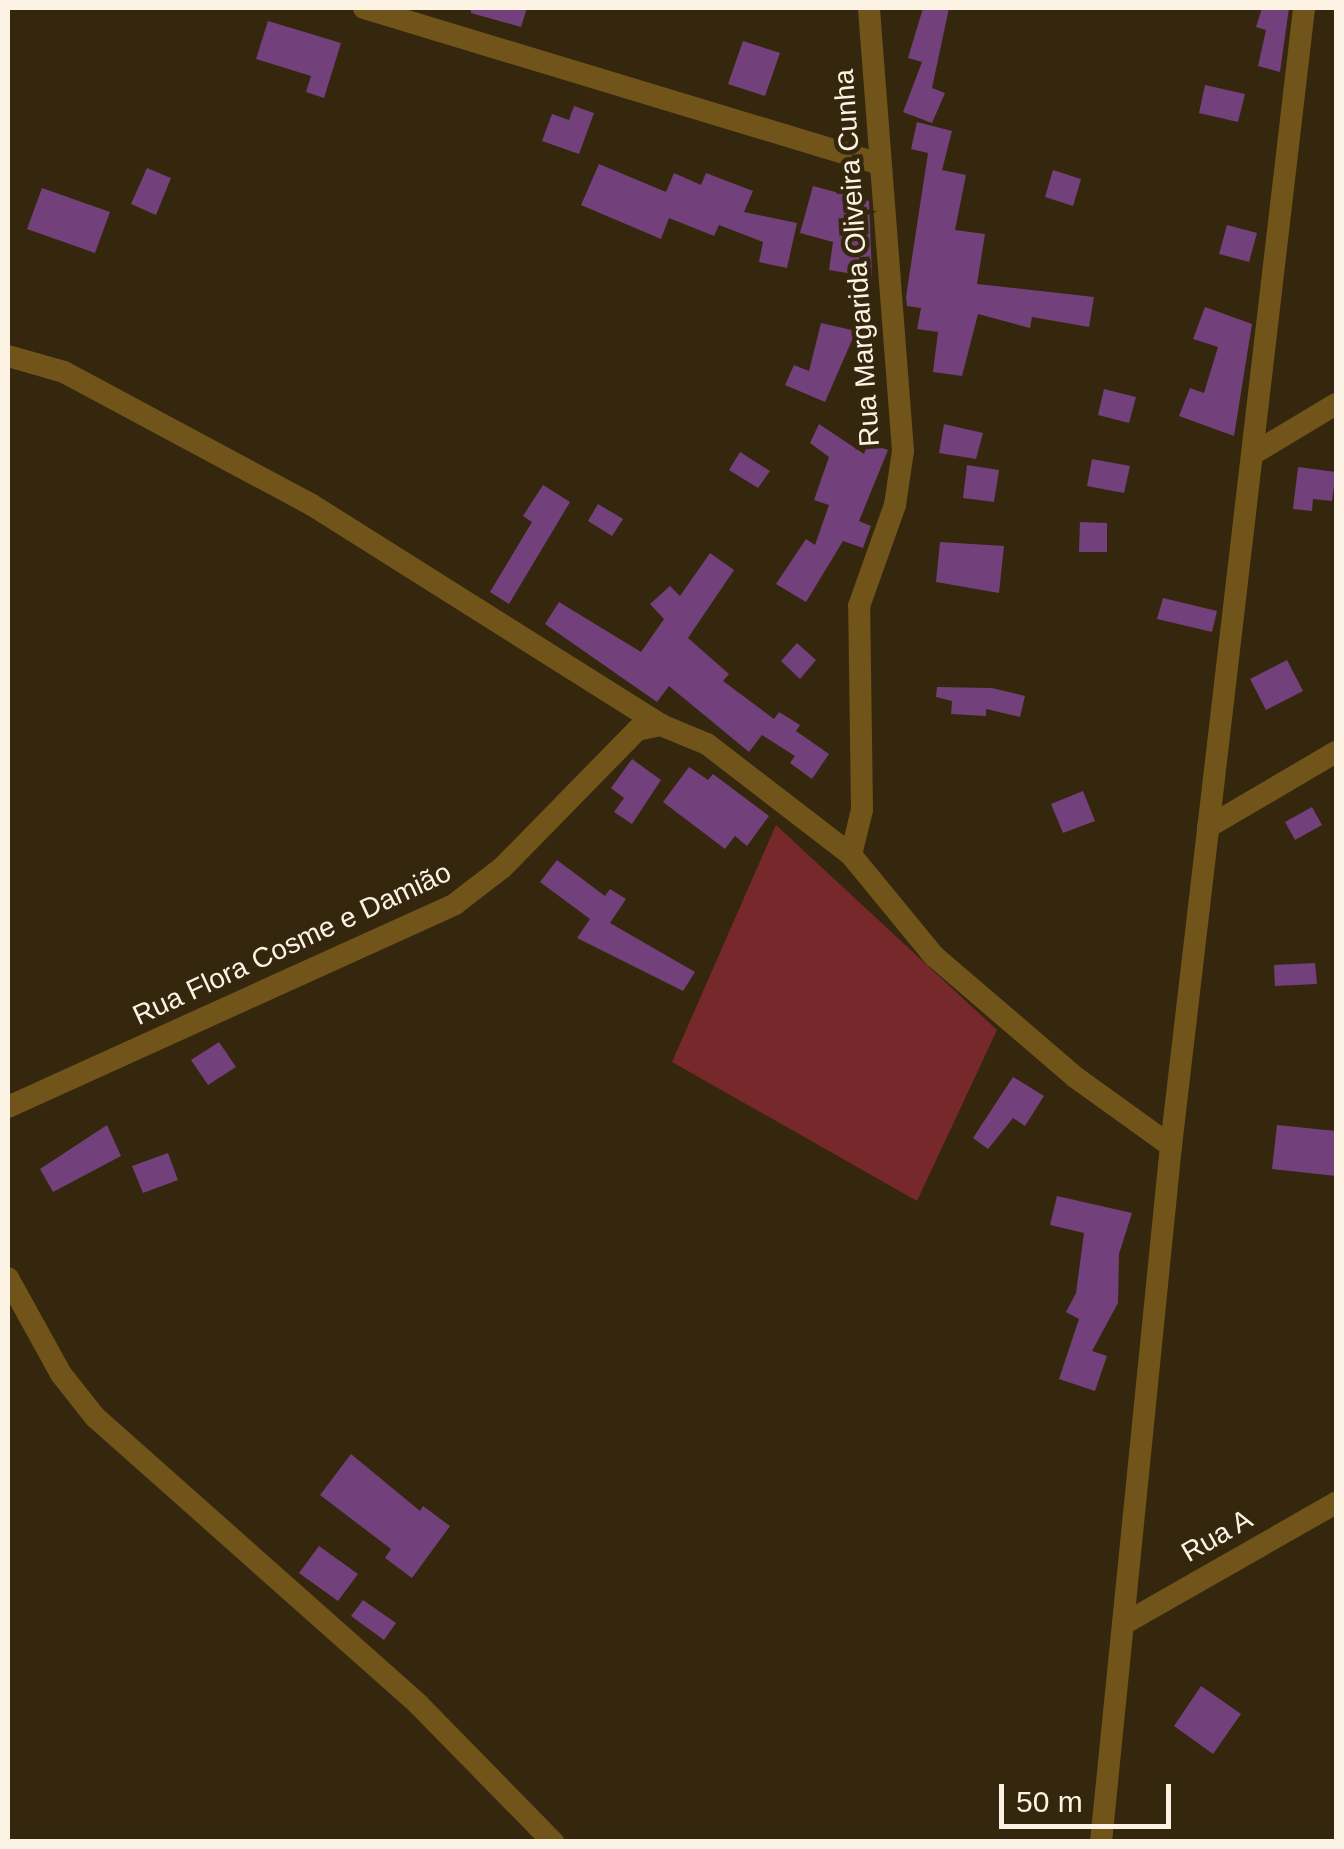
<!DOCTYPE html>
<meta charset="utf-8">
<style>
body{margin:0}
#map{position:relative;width:1344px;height:1849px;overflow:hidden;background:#34270e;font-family:Arial,sans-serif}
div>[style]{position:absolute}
.green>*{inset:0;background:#77282b}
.building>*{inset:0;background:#72407a}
.minor>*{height:22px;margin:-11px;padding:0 11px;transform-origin:11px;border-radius:11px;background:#70541a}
span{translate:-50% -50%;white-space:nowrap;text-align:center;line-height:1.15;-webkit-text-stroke:9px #34270e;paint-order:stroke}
.street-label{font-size:28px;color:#fcf3e4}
.frame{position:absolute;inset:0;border:10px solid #fcf3e4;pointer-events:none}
.scale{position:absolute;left:999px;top:1784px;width:172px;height:45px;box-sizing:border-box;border:5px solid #fcf3e4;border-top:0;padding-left:12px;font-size:30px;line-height:35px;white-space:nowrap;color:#fcf3e4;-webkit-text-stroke:8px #34270e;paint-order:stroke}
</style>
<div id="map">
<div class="green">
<div style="clip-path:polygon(776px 825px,997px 1030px,917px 1201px,672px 1062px)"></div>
</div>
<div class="building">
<div style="clip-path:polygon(471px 8px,527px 8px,521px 27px,471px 13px)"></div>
<div style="clip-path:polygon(923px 8px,949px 8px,932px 88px,945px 93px,932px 123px,903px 112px,922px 62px,908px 58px)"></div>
<div style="clip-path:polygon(1262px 8px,1289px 8px,1280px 72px,1258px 66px,1266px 30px,1256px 27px)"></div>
<div style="clip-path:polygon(268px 21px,341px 43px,324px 98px,306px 92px,311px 76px,256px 59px)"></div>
<div style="clip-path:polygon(743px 41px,780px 53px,765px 96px,728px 84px)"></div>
<div style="clip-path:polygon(1205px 85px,1245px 94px,1238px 122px,1199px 113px)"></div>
<div style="clip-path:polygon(574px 106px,594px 113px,579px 154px,542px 141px,552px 114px,569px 120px)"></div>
<div style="clip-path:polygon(917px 122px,952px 131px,942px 170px,966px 175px,955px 230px,985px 234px,977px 284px,1094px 297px,1089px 327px,1032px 317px,1030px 328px,978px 314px,962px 376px,933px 372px,938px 332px,917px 329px,921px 308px,907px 306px,906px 297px,928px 153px,911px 149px)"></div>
<div style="clip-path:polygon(599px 164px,666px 192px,674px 173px,701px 185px,706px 173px,753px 191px,744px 212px,797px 223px,787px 268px,759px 262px,763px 242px,719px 225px,714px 236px,669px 218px,661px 239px,581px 205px)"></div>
<div style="clip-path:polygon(147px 168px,171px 178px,156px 215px,131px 204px)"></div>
<div style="clip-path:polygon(1053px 170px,1081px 179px,1073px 206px,1045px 197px)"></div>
<div style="clip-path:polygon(813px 186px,869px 201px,872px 277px,829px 270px,833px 242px,800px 233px)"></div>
<div style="clip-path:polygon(42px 188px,110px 212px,95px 253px,27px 229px)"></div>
<div style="clip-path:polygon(1227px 225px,1257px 233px,1249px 262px,1219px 254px)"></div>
<div style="clip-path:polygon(1205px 307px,1252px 324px,1234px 436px,1179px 416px,1190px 388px,1204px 393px,1218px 347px,1193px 339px)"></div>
<div style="clip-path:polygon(821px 323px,856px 331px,825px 402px,785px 385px,794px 365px,809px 371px)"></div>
<div style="clip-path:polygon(1104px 389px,1136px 397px,1129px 423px,1098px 415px)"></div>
<div style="clip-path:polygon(819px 424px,864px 454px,868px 443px,888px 450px,859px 521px,871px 526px,863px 548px,843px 541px,806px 602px,776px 584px,806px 539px,815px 545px,829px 505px,814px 500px,829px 457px,810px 443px)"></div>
<div style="clip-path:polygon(944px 424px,983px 433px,976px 459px,939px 453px)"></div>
<div style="clip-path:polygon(740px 452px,770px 471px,758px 488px,729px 470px)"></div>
<div style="clip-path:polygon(1092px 459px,1130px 466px,1124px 493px,1087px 486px)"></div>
<div style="clip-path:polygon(967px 465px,999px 470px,994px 502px,963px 498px)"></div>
<div style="clip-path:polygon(1298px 467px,1336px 472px,1332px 501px,1313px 499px,1312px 511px,1293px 509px)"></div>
<div style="clip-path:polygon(543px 485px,570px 502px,509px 604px,490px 592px,532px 522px,523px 516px)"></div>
<div style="clip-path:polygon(598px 504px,623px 519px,612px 536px,588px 521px)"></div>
<div style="clip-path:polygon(1080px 522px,1107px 523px,1107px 552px,1079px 552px)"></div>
<div style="clip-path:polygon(940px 542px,1004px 546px,999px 593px,936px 582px)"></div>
<div style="clip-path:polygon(710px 553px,734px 570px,688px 638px,729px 674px,723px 681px,774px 719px,779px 712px,800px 725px,796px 731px,829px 754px,812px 779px,790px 763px,795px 756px,762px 735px,749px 752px,669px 686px,657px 702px,545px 624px,559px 602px,641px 652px,664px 619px,650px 604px,670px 586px,680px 596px)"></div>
<div style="clip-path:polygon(1163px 598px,1217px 611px,1212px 632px,1157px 619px)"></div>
<div style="clip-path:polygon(797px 643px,816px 660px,800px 679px,781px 661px)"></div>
<div style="clip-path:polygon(1287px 660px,1303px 691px,1266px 710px,1250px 679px)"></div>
<div style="clip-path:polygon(937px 687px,992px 688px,1025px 696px,1020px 717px,986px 709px,986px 716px,951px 714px,952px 701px,936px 697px)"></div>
<div style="clip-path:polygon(632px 759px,661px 780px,632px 824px,614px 812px,624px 798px,611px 788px)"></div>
<div style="clip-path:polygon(689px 767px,708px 780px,713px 774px,769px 816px,747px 846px,735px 836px,725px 849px,663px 802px)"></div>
<div style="clip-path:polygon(1083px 791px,1095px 821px,1063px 833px,1051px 804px)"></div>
<div style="clip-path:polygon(1312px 807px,1322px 825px,1295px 840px,1285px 822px)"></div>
<div style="clip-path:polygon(557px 860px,605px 896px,610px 889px,626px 899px,610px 923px,695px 972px,683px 991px,577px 938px,590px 919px,540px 882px)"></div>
<div style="clip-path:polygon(1315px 963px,1317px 984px,1275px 986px,1274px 965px)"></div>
<div style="clip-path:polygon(219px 1042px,236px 1067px,208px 1085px,191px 1060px)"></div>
<div style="clip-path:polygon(1013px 1077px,1044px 1096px,1025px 1126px,1013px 1118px,988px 1149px,973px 1138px)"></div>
<div style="clip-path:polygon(107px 1125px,121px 1156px,53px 1192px,40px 1169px)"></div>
<div style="clip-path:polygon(1277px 1125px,1336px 1131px,1336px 1176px,1272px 1169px)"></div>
<div style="clip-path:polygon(168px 1153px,178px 1180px,143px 1193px,132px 1166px)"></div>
<div style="clip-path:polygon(1057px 1196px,1132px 1213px,1119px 1254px,1118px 1303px,1092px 1351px,1107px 1356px,1095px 1391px,1059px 1379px,1079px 1319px,1066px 1312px,1076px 1293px,1084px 1233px,1050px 1225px)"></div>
<div style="clip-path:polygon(351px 1454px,420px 1511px,423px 1506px,450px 1526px,412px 1578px,385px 1558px,391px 1549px,320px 1495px)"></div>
<div style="clip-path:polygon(319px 1546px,358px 1574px,338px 1601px,299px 1573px)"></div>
<div style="clip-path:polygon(363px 1600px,396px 1623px,384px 1640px,351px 1616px)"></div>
<div style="clip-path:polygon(1201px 1686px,1241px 1714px,1213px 1754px,1174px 1726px)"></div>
</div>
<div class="minor">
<div style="left:364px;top:8px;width:539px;rotate:16.82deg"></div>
<div style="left:8px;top:356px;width:58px;rotate:15.9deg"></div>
<div style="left:64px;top:372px;width:281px;rotate:28.2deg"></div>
<div style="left:312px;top:505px;width:413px;rotate:32.2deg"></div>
<div style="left:1256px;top:452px;width:93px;rotate:-31deg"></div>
<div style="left:1208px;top:827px;width:148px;rotate:-30.4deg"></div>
<div style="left:851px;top:855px;width:46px;rotate:-76.3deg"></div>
<div style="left:862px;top:810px;width:204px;rotate:-90.8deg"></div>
<div style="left:859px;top:606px;width:107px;rotate:-70.4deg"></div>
<div style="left:895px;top:505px;width:55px;rotate:-81.6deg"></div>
<div style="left:903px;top:451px;width:444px;rotate:-94.4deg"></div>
<div style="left:8px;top:1107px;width:491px;rotate:-24.4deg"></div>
<div style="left:455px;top:904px;width:59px;rotate:-37.5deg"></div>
<div style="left:502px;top:868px;width:193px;rotate:-45.6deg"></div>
<div style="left:637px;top:730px;width:25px;rotate:-12deg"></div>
<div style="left:661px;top:725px;width:50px;rotate:22.4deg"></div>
<div style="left:707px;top:744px;width:182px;rotate:37.6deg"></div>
<div style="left:851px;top:855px;width:131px;rotate:50.6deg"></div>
<div style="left:934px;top:956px;width:186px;rotate:40.6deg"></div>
<div style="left:1075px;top:1077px;width:118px;rotate:35.7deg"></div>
<div style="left:8px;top:1278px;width:110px;rotate:61.1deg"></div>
<div style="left:61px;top:1374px;width:55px;rotate:51.7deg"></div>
<div style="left:95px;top:1417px;width:433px;rotate:41.6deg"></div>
<div style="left:419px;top:1705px;width:192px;rotate:45.6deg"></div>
<div style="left:1127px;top:1622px;width:241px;rotate:-29.7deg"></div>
<div style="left:1101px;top:1842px;width:700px;rotate:-84.26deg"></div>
<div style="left:1171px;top:1146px;width:1146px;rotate:-83.33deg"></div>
</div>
<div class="street-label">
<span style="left:857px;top:258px;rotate:-94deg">Rua Margarida Oliveira Cunha</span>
<span style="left:292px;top:944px;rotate:-25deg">Rua Flora Cosme e Damião</span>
<span style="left:1217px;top:1536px;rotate:-30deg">Rua A</span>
</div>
<div class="frame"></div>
<div class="scale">50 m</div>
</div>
